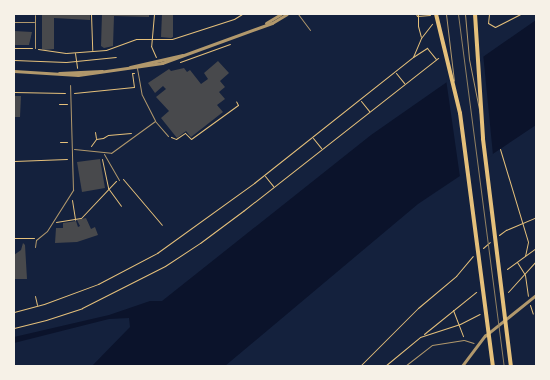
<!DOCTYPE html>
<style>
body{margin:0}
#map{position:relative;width:550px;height:380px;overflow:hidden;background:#14213d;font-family:Overpass,sans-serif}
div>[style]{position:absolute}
.water>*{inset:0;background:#0b132b}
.pier>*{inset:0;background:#14213d}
.building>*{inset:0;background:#48494c}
.path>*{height:1px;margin:-0.5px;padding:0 0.5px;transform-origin:0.5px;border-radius:0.5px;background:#e5c07b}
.service>*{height:1px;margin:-0.5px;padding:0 0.5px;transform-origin:0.5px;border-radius:0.5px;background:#b1986c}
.minor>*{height:2.5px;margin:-1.25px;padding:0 1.25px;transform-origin:1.25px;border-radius:1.25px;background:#b1986c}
.tertiary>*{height:3px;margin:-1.5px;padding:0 1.5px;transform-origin:1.5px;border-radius:1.5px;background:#b1986c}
.secondary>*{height:4px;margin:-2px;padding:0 2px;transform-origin:2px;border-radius:2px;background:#e5c07b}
.tram>*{height:1px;margin:-0.5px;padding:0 0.5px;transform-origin:0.5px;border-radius:0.5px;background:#918062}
span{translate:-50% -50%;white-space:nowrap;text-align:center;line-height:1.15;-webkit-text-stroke:5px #f6f1e7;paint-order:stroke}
.frame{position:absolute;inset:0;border:15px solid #f6f1e7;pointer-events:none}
</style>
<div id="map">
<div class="water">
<div style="clip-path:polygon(536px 20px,536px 125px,418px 204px,225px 366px,92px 366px,130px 327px,129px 318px,109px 319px,14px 343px,14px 337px,109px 315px,150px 301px,162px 301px,371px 135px)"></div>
</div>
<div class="pier">
<div style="clip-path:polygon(483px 53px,493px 155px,460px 177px,446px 79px)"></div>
</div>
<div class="building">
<div style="clip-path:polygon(42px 14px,90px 14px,90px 20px,54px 18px,54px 49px,44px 50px,42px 49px)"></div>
<div style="clip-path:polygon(102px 14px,149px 14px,149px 17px,114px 16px,113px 46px,104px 48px,101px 46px)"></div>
<div style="clip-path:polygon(162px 14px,173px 14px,173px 37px,171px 38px,161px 37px)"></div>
<div style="clip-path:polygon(14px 31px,32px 32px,29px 45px,14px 45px)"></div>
<div style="clip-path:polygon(218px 61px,229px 73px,220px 81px,225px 87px,219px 92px,225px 99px,217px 105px,223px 112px,191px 137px,186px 131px,177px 138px,161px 118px,169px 111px,156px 97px,166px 89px,163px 86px,155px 93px,148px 83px,169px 69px,171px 71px,184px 68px,187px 72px,190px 70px,201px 84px,208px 79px,204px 73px)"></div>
<div style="clip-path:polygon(14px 96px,21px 96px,20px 117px,14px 117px)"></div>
<div style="clip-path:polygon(100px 159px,105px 188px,82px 192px,77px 162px)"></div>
<div style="clip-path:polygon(86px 218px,91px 229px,95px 227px,98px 235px,77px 242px,55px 243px,56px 228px,63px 228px,63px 223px,76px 221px,78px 227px,80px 226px,77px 220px)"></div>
<div style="clip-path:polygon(23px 243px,25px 245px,27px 279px,14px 279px,14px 255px,21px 250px)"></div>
</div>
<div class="path">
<div style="left:91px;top:14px;width:36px;rotate:88deg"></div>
<div style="left:154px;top:14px;width:32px;rotate:95deg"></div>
<div style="left:151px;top:46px;width:12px;rotate:66deg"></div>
<div style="left:416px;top:14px;width:2px;rotate:63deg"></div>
<div style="left:417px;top:16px;width:13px;rotate:-4deg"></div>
<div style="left:418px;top:14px;width:12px;rotate:90deg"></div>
<div style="left:418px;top:26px;width:11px;rotate:75deg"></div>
<div style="left:489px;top:14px;width:9px;rotate:96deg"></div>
<div style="left:488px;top:23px;width:8px;rotate:30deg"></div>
<div style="left:495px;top:27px;width:28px;rotate:-27deg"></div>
<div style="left:14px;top:48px;width:18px"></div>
<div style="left:38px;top:49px;width:28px;rotate:8deg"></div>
<div style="left:66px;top:53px;width:40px;rotate:-4.3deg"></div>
<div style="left:106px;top:50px;width:32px;rotate:-20deg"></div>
<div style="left:136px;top:39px;width:36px"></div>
<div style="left:172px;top:39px;width:65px;rotate:-17.9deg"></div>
<div style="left:234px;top:19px;width:9px;rotate:-32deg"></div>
<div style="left:75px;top:53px;width:15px;rotate:82deg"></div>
<div style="left:413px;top:57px;width:21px;rotate:-67deg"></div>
<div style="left:421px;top:38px;width:18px;rotate:-52deg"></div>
<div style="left:14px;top:60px;width:52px;rotate:2.2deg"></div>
<div style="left:66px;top:62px;width:50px;rotate:-5.7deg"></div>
<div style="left:180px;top:62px;width:53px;rotate:-19.8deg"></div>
<div style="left:396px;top:73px;width:13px;rotate:51deg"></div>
<div style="left:14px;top:92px;width:51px;rotate:1.1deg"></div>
<div style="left:74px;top:93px;width:60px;rotate:-5.7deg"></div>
<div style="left:134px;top:87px;width:14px;rotate:-98deg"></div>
<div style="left:132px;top:73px;width:2px"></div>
<div style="left:361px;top:101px;width:13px;rotate:51deg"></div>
<div style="left:59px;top:104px;width:8px"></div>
<div style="left:95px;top:132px;width:6px;rotate:81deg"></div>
<div style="left:171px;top:137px;width:5px;rotate:22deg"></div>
<div style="left:176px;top:139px;width:11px;rotate:-34deg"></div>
<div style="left:185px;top:133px;width:8px;rotate:45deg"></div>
<div style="left:191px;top:139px;width:58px;rotate:-35.9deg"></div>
<div style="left:238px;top:105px;width:4px;rotate:-117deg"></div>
<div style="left:313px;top:138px;width:13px;rotate:51deg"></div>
<div style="left:60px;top:142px;width:7px"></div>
<div style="left:91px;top:146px;width:9px;rotate:-54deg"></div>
<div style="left:96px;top:139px;width:7px;rotate:-8deg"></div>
<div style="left:103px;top:138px;width:6px;rotate:-31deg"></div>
<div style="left:108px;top:135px;width:23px;rotate:-5deg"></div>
<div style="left:500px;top:149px;width:97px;rotate:73.2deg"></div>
<div style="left:528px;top:242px;width:14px;rotate:102deg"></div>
<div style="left:102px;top:159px;width:30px;rotate:78deg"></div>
<div style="left:108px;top:188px;width:22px;rotate:54deg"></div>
<div style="left:14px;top:161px;width:53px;rotate:-2.2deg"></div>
<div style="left:265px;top:176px;width:13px;rotate:51deg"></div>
<div style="left:123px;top:179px;width:60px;rotate:49.7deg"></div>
<div style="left:72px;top:200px;width:20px;rotate:81deg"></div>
<div style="left:56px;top:222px;width:25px;rotate:-9deg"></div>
<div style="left:81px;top:218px;width:51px;rotate:-46.6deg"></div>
<div style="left:499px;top:235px;width:9px;rotate:-36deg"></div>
<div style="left:506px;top:230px;width:33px;rotate:-23deg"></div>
<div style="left:14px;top:238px;width:20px"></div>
<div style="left:483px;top:248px;width:9px;rotate:-41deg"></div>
<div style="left:517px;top:262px;width:15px;rotate:58deg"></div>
<div style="left:525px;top:275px;width:21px;rotate:82deg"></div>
<div style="left:507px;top:269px;width:36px;rotate:-36deg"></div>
<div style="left:508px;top:292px;width:42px;rotate:-47.9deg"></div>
<div style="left:35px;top:296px;width:9px;rotate:77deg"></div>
<div style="left:530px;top:305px;width:9px;rotate:72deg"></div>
<div style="left:453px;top:310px;width:28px;rotate:69deg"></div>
<div style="left:14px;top:312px;width:31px;rotate:-15deg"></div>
<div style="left:44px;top:304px;width:58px;rotate:-20.3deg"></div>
<div style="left:98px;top:284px;width:67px;rotate:-27.7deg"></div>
<div style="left:157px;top:253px;width:120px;rotate:-35.8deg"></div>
<div style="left:254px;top:183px;width:203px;rotate:-38.4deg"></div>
<div style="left:413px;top:57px;width:17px;rotate:-33deg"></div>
<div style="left:427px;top:48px;width:14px;rotate:51deg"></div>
<div style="left:14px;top:328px;width:33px;rotate:-14deg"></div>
<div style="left:46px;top:320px;width:38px;rotate:-18deg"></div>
<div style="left:82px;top:308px;width:93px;rotate:-26.8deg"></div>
<div style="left:165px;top:266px;width:42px;rotate:-33.3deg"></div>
<div style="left:200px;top:243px;width:54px;rotate:-36.7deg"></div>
<div style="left:243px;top:211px;width:248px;rotate:-38.1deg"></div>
<div style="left:424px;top:334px;width:67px;rotate:-38.9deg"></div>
<div style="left:535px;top:343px;width:7px;rotate:82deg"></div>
<div style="left:360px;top:366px;width:82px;rotate:-45deg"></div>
<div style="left:418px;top:308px;width:50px;rotate:-40.1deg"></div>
<div style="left:456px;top:276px;width:26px;rotate:-50deg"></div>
<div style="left:385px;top:366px;width:45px;rotate:-39.6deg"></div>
<div style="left:420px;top:337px;width:42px;rotate:-18deg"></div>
<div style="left:460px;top:324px;width:22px;rotate:-27deg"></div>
</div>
<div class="service">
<div style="left:298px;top:14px;width:20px;rotate:53deg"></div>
<div style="left:446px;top:14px;width:67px;rotate:83.2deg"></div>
<div style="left:465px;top:14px;width:45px;rotate:84.9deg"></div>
<div style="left:469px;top:59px;width:56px;rotate:78.7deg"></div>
<div style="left:14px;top:22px;width:20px"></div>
<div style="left:35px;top:48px;width:33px;rotate:-90deg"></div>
<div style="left:137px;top:68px;width:27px;rotate:80deg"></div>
<div style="left:142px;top:95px;width:29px;rotate:63deg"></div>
<div style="left:155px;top:121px;width:20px;rotate:49deg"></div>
<div style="left:74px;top:149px;width:37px;rotate:6deg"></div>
<div style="left:111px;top:153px;width:54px;rotate:-36deg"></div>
<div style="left:104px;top:154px;width:30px;rotate:60deg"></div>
<div style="left:35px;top:247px;width:7px;rotate:-82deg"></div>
<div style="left:36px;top:240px;width:14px;rotate:-39deg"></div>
<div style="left:47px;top:231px;width:49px;rotate:-57.6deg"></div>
<div style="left:73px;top:190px;width:105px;rotate:-91.6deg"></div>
<div style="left:405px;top:366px;width:34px;rotate:-38deg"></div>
<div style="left:432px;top:345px;width:32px;rotate:-9deg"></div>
<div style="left:464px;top:340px;width:10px;rotate:17deg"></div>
</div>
<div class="minor">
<div style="left:462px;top:366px;width:38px;rotate:-53deg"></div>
<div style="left:485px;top:336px;width:65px;rotate:-38.8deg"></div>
</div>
<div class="tertiary">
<div style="left:266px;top:23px;width:17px;rotate:-31deg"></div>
<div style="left:130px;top:67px;width:54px;rotate:-12.8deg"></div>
<div style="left:14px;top:71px;width:64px;rotate:3.6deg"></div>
<div style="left:78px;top:75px;width:85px;rotate:-8.1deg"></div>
<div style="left:162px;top:63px;width:117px;rotate:-20deg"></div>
<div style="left:272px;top:23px;width:17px;rotate:-31deg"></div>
<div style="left:59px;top:73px;width:43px;rotate:-2.7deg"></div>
</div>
<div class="secondary">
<div style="left:436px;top:14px;width:102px;rotate:76.4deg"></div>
<div style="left:460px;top:113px;width:255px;rotate:82.6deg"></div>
<div style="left:475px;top:14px;width:125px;rotate:86.3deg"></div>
<div style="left:483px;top:139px;width:229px;rotate:83deg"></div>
</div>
<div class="tram">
<div style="left:458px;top:14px;width:355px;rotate:82.6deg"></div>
</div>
<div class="frame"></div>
</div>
